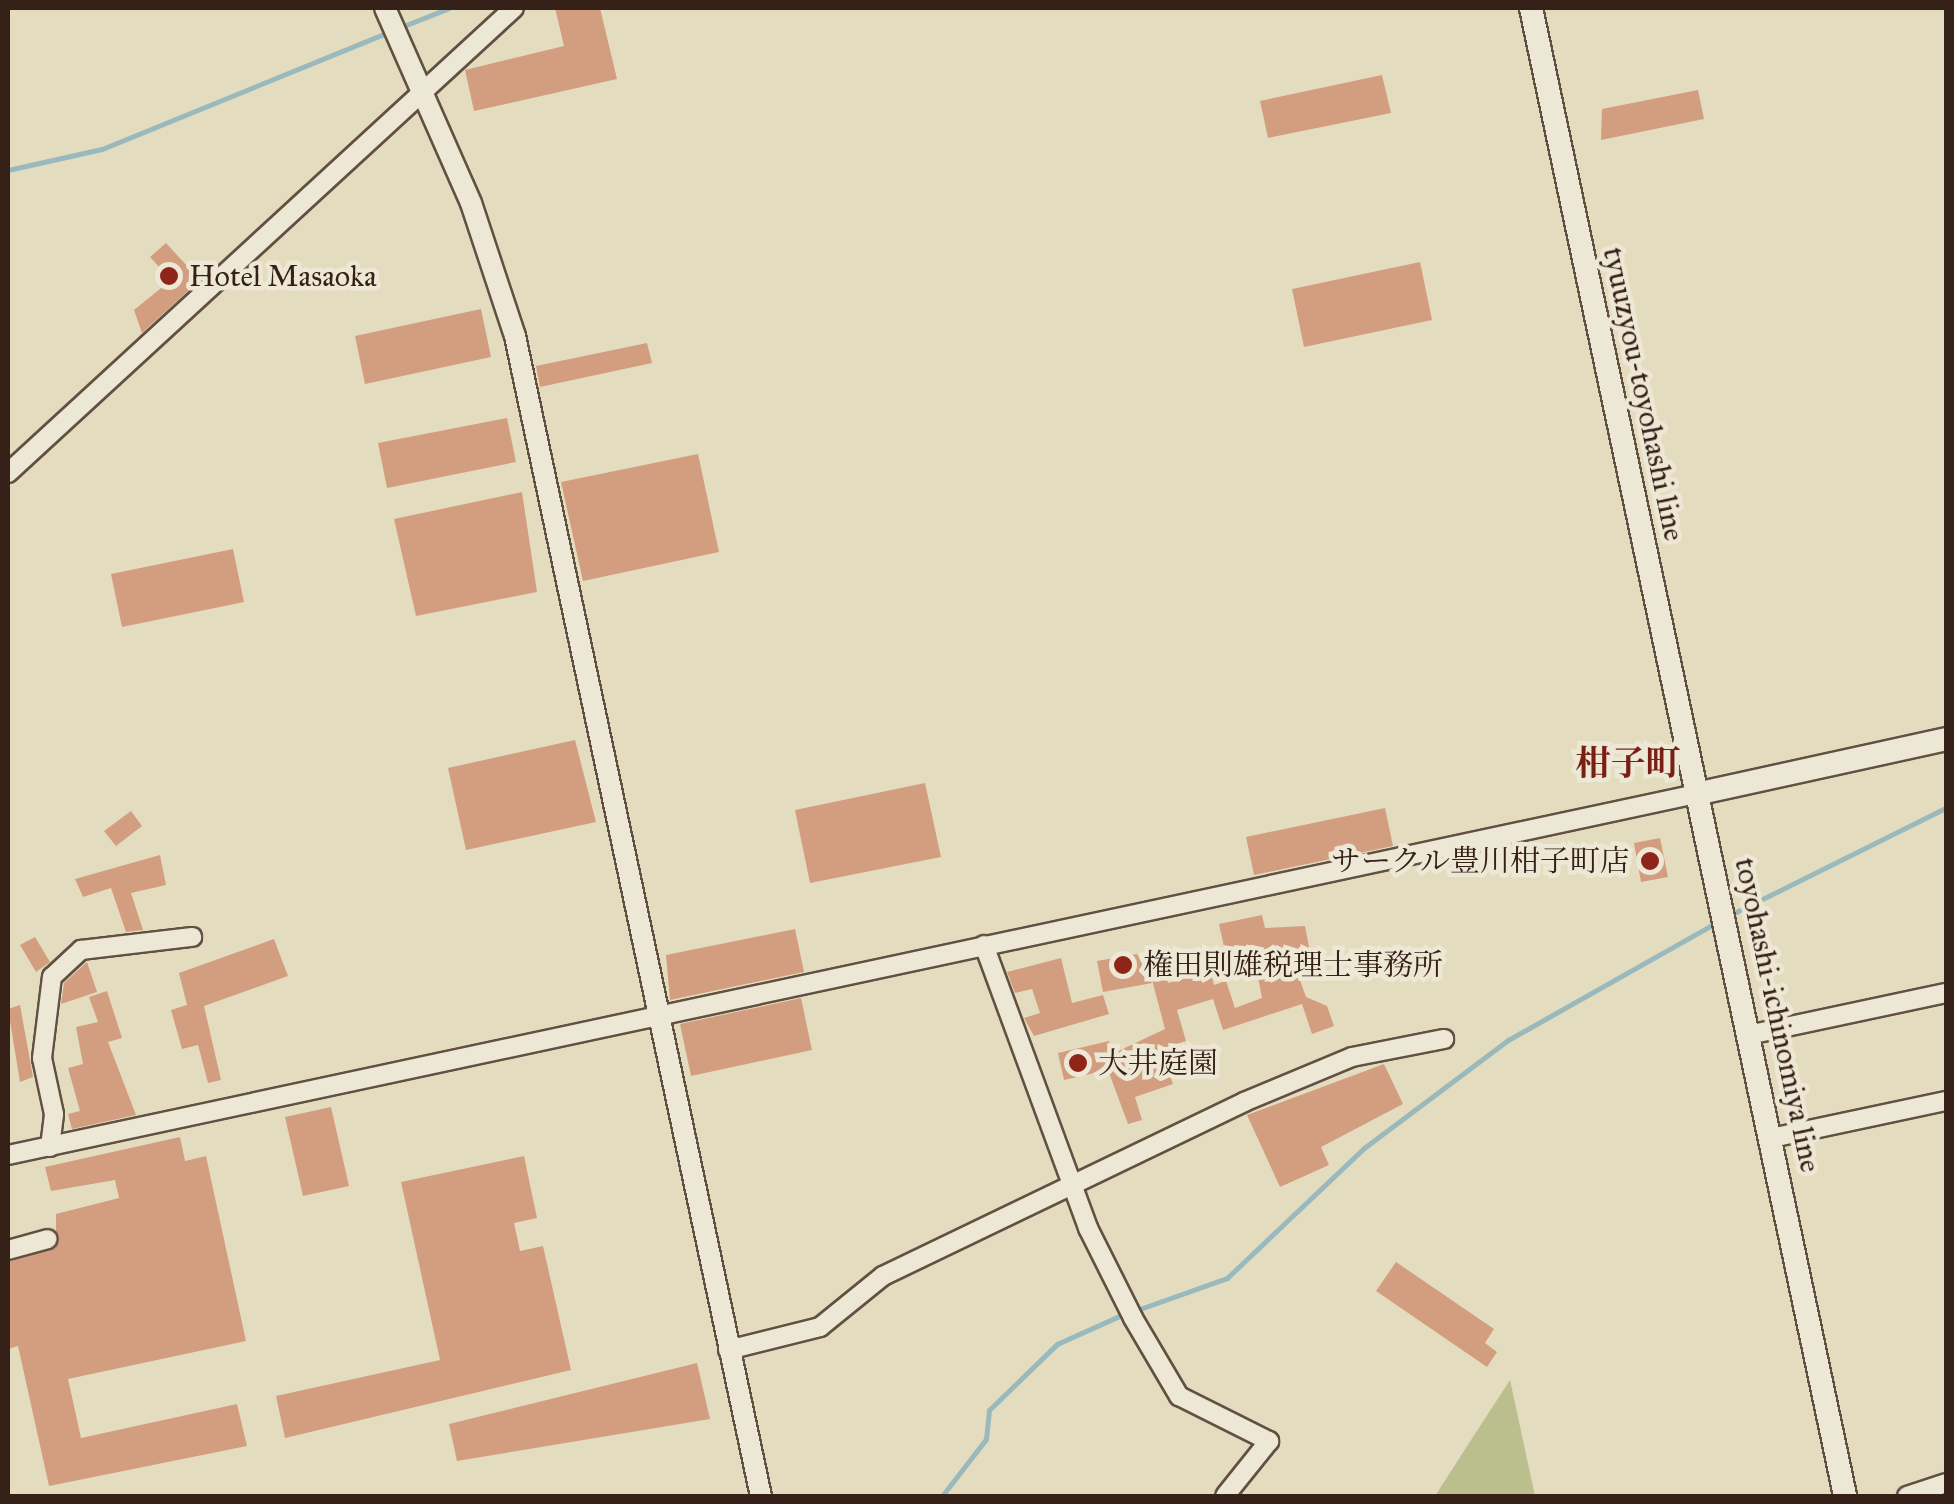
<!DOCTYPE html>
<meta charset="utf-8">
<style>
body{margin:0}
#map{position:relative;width:1954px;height:1504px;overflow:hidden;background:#e4dcbf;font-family:"IM FELL Great Primer","Noto Serif JP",serif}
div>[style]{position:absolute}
.green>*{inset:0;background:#bbbe8d}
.stream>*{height:5px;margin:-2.5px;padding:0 2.5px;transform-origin:2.5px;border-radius:2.5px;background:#9ab9bc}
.building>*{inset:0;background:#d39e80}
.roads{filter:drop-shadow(2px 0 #625042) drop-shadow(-2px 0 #625042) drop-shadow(0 2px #625042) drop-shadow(0 -2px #625042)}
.minor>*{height:18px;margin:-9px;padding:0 9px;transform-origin:9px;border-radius:9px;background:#ede8d5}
.tertiary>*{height:20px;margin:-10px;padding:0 10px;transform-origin:10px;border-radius:10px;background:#ede8d5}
.secondary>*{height:22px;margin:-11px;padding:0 11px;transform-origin:11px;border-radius:11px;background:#ede8d5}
.dots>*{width:28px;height:28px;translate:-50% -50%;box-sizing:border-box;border:5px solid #ede8d5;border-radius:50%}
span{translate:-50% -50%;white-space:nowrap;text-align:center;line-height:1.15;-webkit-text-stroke:9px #ede8d5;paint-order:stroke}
.poi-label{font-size:30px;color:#362118}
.left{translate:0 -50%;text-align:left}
.right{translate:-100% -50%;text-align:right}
.street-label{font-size:30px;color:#362118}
.quarter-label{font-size:35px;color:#7a1f14;font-weight:700}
.frame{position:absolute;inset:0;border:10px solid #362118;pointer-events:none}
</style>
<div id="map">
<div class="green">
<div style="clip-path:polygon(1510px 1380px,1535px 1496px,1435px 1496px,1473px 1437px)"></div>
</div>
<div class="stream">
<div style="left:401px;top:27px;width:52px;rotate:-21.6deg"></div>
<div style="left:8px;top:170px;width:96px;rotate:-12.6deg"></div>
<div style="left:102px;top:149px;width:312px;rotate:-22.2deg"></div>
<div style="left:1730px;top:915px;width:241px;rotate:-26.4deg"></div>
<div style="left:1137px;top:1310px;width:96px;rotate:-19.6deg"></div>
<div style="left:1227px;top:1278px;width:189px;rotate:-43.5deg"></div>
<div style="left:1364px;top:1148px;width:180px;rotate:-36.9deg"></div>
<div style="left:1508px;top:1040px;width:239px;rotate:-29.4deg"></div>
<div style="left:942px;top:1496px;width:72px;rotate:-52.3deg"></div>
<div style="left:986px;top:1439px;width:29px;rotate:-84deg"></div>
<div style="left:989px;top:1410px;width:95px;rotate:-44.1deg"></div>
<div style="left:1057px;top:1344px;width:76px;rotate:-24.2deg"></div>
</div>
<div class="building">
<div style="clip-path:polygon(555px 8px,600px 8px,617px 79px,474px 111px,465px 70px,564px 46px)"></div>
<div style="clip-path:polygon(1382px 75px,1391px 113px,1268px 138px,1260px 101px)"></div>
<div style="clip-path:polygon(1698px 90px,1704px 119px,1601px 140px,1602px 109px)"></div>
<div style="clip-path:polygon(166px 243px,200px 280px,142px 333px,134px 310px,171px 280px,150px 257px)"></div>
<div style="clip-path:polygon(1420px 262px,1432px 320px,1304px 347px,1292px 289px)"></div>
<div style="clip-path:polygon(481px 309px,491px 357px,365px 384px,355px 336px)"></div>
<div style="clip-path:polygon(647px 343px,652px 363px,540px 387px,536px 366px)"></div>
<div style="clip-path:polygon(507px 418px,516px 462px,387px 488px,378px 443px)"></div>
<div style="clip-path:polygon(698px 454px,719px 552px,583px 581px,561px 482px)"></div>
<div style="clip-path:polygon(522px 492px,537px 592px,416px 616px,394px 519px)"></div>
<div style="clip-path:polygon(233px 549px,244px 602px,122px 627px,111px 574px)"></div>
<div style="clip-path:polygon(575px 740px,596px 822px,466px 850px,448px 768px)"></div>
<div style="clip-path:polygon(925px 783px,941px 857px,810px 883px,795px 810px)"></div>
<div style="clip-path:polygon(1385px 808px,1393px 846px,1254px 875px,1246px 837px)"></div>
<div style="clip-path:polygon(131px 811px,142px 826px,116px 846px,104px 831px)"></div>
<div style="clip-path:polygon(1660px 838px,1668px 877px,1641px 882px,1634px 843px)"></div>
<div style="clip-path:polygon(160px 855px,166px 885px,131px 893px,143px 930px,126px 932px,111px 888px,83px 897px,75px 879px)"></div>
<div style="clip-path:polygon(1262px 915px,1265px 928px,1305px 926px,1311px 957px,1292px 958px,1306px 997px,1327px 1006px,1334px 1026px,1312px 1034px,1302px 1004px,1223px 1030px,1213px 999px,1177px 1010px,1186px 1041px,1160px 1049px,1173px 1084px,1135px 1097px,1142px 1120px,1128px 1124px,1108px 1070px,1064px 1080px,1058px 1053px,1109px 1041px,1112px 1054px,1165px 1029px,1151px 976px,1165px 972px,1168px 983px,1210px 970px,1214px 985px,1226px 981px,1235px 1008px,1262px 998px,1252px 945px,1225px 951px,1219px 924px)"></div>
<div style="clip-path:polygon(795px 929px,804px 972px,670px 1000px,666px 955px)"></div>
<div style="clip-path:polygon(35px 937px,50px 962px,36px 972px,20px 945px)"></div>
<div style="clip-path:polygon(274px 939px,288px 976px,204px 1006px,221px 1080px,208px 1083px,198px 1045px,182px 1049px,171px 1010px,187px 1005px,179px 973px)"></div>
<div style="clip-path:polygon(1137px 954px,1152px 983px,1103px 992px,1097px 961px)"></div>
<div style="clip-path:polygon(1061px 958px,1072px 1003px,1103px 995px,1109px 1014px,1034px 1036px,1024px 1018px,1040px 1013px,1032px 989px,1015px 993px,1007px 972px)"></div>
<div style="clip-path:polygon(87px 962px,97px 992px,61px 1004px,64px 983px)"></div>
<div style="clip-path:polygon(107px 991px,122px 1038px,108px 1042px,136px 1115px,72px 1129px,68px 1114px,80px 1111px,68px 1068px,83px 1064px,76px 1027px,98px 1022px,89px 997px)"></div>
<div style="clip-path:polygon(801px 998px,812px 1050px,691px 1076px,680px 1024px)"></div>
<div style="clip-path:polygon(20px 1005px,33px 1077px,20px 1082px,8px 1009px)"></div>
<div style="clip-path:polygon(1384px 1064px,1403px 1104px,1321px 1147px,1329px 1165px,1280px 1187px,1247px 1115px)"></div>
<div style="clip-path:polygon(331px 1107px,349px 1186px,303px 1196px,285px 1117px)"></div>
<div style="clip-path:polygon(180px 1137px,185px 1161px,206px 1156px,246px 1341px,68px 1379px,81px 1438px,237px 1404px,247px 1446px,49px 1486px,18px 1346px,8px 1349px,8px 1262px,56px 1248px,56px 1214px,119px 1198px,115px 1180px,51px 1191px,45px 1167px)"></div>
<div style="clip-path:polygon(524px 1156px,537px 1218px,514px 1223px,520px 1251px,543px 1246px,571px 1370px,285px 1438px,276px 1396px,440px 1360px,401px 1182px)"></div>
<div style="clip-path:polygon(1396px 1262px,1494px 1329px,1485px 1343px,1497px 1352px,1487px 1367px,1376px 1291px)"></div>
<div style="clip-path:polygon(697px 1363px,710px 1419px,457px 1461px,449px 1424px)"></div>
</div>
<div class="roads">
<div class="minor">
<div style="left:8px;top:473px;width:687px;rotate:-42.58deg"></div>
<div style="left:984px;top:945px;width:302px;rotate:69.8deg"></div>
<div style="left:1088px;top:1228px;width:101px;rotate:63.4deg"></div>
<div style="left:1133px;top:1318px;width:91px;rotate:59.5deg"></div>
<div style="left:1179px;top:1396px;width:101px;rotate:26.6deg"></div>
<div style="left:1269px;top:1441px;width:70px;rotate:128.7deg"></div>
<div style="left:1753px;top:1034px;width:197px;rotate:-12deg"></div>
<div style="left:1776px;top:1137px;width:174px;rotate:-12deg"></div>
<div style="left:50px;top:1147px;width:33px;rotate:-83deg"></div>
<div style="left:54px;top:1114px;width:57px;rotate:-102.1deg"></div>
<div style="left:42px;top:1058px;width:82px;rotate:-83deg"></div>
<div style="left:52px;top:977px;width:40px;rotate:-43deg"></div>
<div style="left:81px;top:950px;width:112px;rotate:-6.7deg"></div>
<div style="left:8px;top:1155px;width:1731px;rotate:-12.07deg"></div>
<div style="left:8px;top:1250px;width:41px;rotate:-15.4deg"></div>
<div style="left:728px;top:1350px;width:95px;rotate:-14deg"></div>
<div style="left:820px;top:1327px;width:81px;rotate:-39deg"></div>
<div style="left:883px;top:1276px;width:401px;rotate:-25.7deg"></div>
<div style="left:1244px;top:1102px;width:117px;rotate:-22.6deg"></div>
<div style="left:1352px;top:1057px;width:94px;rotate:-11.1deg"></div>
<div style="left:1907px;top:1496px;width:41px;rotate:-18.4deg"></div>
</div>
<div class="tertiary">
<div style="left:385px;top:8px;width:213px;rotate:66.2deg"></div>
<div style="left:471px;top:203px;width:140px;rotate:71.7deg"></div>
<div style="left:515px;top:336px;width:1186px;rotate:78.03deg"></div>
</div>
<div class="secondary">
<div style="left:1531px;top:8px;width:1521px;rotate:78.08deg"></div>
<div style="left:1701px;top:793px;width:251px;rotate:-12.4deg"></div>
</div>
</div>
<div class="dots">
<div style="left:169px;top:276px;background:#8f2418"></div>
<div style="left:1650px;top:861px;background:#8f2418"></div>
<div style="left:1123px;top:965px;background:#8f2418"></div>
<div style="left:1078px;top:1063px;background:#8f2418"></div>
</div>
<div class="poi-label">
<span class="left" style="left:189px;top:276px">Hotel Masaoka</span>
<span class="right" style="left:1630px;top:861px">サークル豊川柑子町店</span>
<span class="left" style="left:1143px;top:965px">権田則雄税理士事務所</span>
<span class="left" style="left:1098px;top:1063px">大井庭園</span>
</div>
<div class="street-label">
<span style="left:1644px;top:394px;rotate:78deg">tyuuzyou-toyohashi line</span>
<span style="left:1778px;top:1015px;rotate:78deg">toyohashi-ichinomiya line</span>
</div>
<div class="quarter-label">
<span style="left:1628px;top:764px">柑子町</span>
</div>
<div class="frame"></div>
</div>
